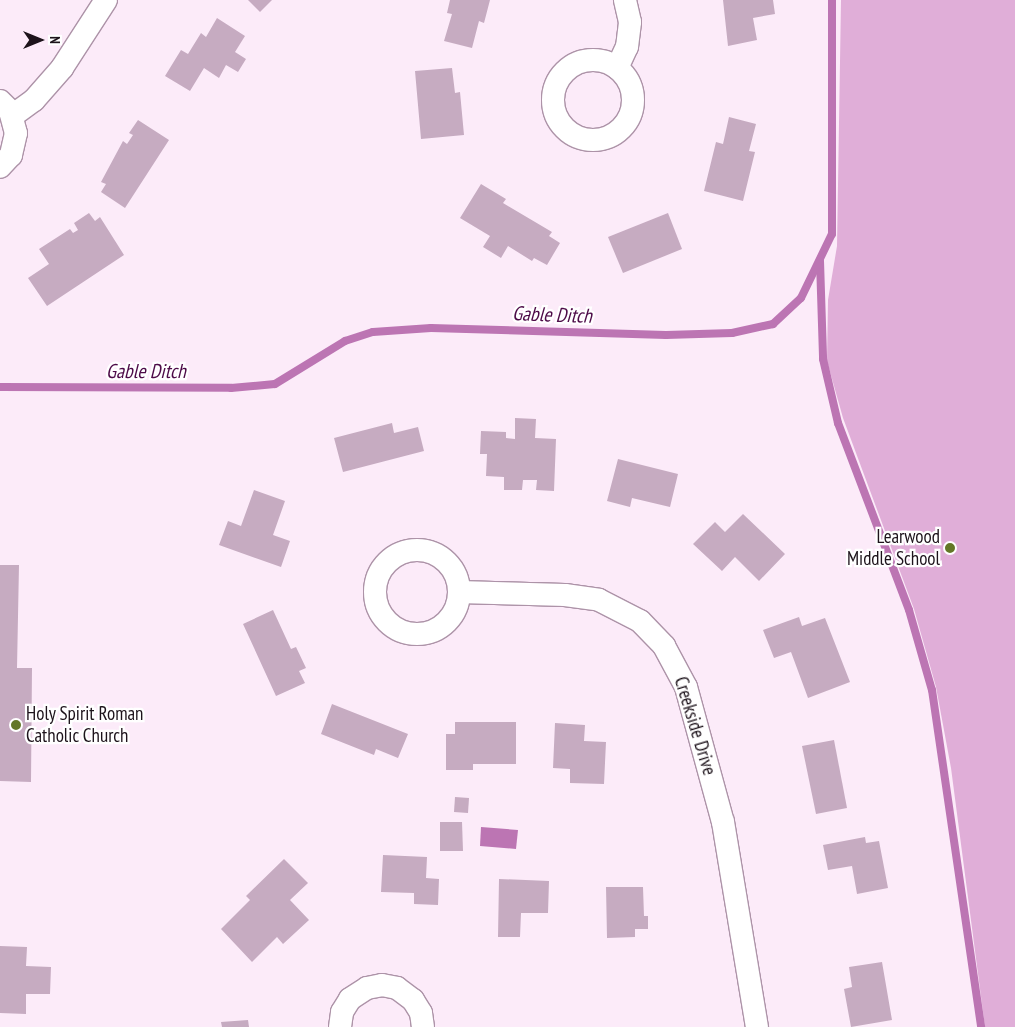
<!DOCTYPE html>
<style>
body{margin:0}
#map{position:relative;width:1015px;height:1027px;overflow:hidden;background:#fcebf9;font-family:"PT Sans Narrow",sans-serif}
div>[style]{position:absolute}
.green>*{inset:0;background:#e0aed8}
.water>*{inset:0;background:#bc75b3}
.stream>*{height:8px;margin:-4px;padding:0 4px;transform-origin:4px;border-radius:4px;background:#bc75b3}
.building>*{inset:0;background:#c6abc1}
.roads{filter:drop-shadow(1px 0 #ad93a8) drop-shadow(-1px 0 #ad93a8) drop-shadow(0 1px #ad93a8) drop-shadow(0 -1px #ad93a8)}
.street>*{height:22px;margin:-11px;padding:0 11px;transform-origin:11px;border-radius:11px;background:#fff}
.street>.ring{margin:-11px;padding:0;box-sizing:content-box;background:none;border:22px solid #fff;border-radius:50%}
.dots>*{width:14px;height:14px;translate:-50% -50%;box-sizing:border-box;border:2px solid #fff;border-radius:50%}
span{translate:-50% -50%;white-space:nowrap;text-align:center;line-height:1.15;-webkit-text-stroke:4.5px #fff;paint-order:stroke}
.poi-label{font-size:19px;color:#1d131b}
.right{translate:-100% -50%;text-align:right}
.left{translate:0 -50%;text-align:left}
.street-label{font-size:19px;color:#1d131b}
.water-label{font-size:20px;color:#4d0b48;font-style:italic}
.north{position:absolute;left:15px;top:15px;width:50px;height:50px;-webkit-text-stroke:4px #fff;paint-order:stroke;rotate:90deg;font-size:14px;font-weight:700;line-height:20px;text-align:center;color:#1d131b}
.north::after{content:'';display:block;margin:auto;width:18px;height:22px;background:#1d131b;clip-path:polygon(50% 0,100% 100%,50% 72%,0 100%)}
</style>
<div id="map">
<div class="green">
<div style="clip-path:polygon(841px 0,1015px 0,1015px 1027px,985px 1027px,951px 768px,936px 687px,914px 609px,843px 418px,827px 361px,828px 300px,837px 246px)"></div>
</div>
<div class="water">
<div style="clip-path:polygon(481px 827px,518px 830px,516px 849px,480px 846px)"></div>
</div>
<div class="stream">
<div style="left:820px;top:261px;width:98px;rotate:88.2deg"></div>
<div style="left:823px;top:359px;width:66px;rotate:76.8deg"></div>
<div style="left:838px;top:423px;width:200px;rotate:69.2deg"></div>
<div style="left:909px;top:610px;width:83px;rotate:74deg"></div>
<div style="left:932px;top:690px;width:341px;rotate:81.7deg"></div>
<div style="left:0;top:387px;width:231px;rotate:0.2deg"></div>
<div style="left:231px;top:388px;width:44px;rotate:-5.2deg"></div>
<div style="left:275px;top:384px;width:82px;rotate:-31.6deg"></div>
<div style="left:345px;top:341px;width:29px;rotate:-18deg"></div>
<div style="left:373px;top:332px;width:58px;rotate:-3.9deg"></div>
<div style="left:431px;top:328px;width:235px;rotate:1.7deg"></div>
<div style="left:666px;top:335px;width:66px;rotate:-1.7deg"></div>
<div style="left:732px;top:333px;width:42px;rotate:-12.4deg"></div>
<div style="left:773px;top:324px;width:38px;rotate:-43deg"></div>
<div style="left:801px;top:298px;width:71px;rotate:-64.2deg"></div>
<div style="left:832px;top:234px;width:234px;rotate:-90deg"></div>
</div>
<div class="building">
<div style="clip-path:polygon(248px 0,272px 0,260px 12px)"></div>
<div style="clip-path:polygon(450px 0,490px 0,484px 23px,479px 21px,472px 48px,444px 41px,452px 14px,447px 13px)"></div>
<div style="clip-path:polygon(723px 0,773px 0,775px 14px,753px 18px,757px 40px,728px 46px)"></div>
<div style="clip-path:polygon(217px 18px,245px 36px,235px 52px,246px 59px,238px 72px,226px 65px,219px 78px,204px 68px,190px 91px,165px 76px,181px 50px,188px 54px,201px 33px,206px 37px)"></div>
<div style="clip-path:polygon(452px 68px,455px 93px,460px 92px,464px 135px,421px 139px,415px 71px)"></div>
<div style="clip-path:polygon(729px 117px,756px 124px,749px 151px,755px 152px,743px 201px,704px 191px,716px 142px,723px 144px)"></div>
<div style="clip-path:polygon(138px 120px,169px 140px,125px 208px,101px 192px,106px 184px,101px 182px,123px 141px,127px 144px,133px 135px,129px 133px)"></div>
<div style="clip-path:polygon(481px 184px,506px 199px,503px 203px,552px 232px,549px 236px,560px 243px,547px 265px,534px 258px,532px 261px,508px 246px,501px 258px,483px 247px,490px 236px,460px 218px)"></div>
<div style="clip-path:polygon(89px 213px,95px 221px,100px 217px,124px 255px,47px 306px,28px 278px,49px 264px,39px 249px,70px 229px,73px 233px,78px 230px,74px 223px)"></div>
<div style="clip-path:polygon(668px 213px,682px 249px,623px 273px,608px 237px)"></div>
<div style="clip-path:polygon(515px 418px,536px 419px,535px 438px,556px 439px,554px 491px,536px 490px,537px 480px,523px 480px,522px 490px,504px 490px,504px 477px,486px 476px,487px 454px,480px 454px,481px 431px,506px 432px,506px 438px,515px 439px)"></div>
<div style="clip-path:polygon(392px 423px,394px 433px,418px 427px,424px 451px,343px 472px,334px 438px)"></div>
<div style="clip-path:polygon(618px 459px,678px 474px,670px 507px,632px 498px,630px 507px,607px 501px)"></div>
<div style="clip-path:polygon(254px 490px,285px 501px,273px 535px,290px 541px,281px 567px,219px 545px,228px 521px,241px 526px)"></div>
<div style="clip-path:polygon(743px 514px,785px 554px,759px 581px,735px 557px,722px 571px,693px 544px,715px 522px,725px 532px)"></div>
<div style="clip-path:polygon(0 565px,19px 565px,17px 668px,32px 668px,31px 782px,0 781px)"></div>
<div style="clip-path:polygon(273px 610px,291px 649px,296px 647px,306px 668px,299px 671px,305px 683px,276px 696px,243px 624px)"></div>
<div style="clip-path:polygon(799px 617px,802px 626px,825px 618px,850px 682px,808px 698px,791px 652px,774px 658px,763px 630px)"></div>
<div style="clip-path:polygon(332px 704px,408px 734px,398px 758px,376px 749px,374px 755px,321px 734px)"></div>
<div style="clip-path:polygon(455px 722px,516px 722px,516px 764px,473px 764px,473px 770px,446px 770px,446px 734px,455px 734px)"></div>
<div style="clip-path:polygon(555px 723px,585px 725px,584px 741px,606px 742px,604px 784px,570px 783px,570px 769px,553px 768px)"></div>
<div style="clip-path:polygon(834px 740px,847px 808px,816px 814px,802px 746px)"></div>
<div style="clip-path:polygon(455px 797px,469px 798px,468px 813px,454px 812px)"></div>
<div style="clip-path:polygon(440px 822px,462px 822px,463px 851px,440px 851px)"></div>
<div style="clip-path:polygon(865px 837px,866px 843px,879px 841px,888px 888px,857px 894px,852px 866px,828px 870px,823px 845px)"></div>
<div style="clip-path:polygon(383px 855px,427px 857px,426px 878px,439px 879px,438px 905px,414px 904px,414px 893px,381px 892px)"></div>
<div style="clip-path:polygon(284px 859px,308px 883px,290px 900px,309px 920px,283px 944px,277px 937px,252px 962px,221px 929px,250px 900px,246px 896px)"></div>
<div style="clip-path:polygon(499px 879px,549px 881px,548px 913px,521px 913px,520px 937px,498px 937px)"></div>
<div style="clip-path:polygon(606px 887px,643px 887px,644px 916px,648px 916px,648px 929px,635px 929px,635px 937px,607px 938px)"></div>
<div style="clip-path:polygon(0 946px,27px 947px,26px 966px,51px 967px,50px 994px,26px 994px,26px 1014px,0 1013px)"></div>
<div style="clip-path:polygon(882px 962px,892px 1020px,851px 1027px,844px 989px,852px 987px,849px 967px)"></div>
<div style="clip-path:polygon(248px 1020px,249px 1027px,222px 1027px,221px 1022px)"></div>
</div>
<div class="roads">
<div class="street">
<div class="ring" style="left:553px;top:60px;width:58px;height:58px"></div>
<div style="left:617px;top:68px;width:23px;rotate:-65deg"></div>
<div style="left:627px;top:47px;width:25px;rotate:-83deg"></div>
<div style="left:630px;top:22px;width:23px;rotate:-103deg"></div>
<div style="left:0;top:101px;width:14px;rotate:45deg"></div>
<div style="left:10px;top:111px;width:23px;rotate:75deg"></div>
<div style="left:16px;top:133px;width:23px;rotate:103deg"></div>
<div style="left:11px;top:155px;width:16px;rotate:133deg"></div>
<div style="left:12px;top:116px;width:27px;rotate:-36deg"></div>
<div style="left:34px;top:100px;width:43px;rotate:-48.8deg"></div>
<div style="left:62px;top:68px;width:81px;rotate:-57.1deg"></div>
<div class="ring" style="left:375px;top:550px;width:62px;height:62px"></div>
<div style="left:459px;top:592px;width:106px;rotate:1.6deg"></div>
<div style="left:565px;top:595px;width:34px;rotate:8deg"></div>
<div style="left:599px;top:600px;width:46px;rotate:27.1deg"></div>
<div style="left:640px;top:621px;width:35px;rotate:46deg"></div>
<div style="left:664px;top:646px;width:47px;rotate:61.8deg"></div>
<div style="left:686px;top:687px;width:140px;rotate:74.7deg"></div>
<div style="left:723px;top:822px;width:208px;rotate:80.6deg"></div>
<div style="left:340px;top:1027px;width:15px;rotate:-82deg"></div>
<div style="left:342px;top:1012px;width:15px;rotate:-58deg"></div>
<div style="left:350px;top:999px;width:20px;rotate:-33deg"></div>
<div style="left:367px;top:988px;width:15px;rotate:-11deg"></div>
<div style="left:382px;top:985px;width:15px;rotate:11deg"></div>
<div style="left:397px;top:988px;width:20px;rotate:37deg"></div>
<div style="left:413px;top:1000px;width:15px;rotate:58deg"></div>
<div style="left:421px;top:1013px;width:14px;rotate:82deg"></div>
</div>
</div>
<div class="dots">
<div style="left:950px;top:548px;background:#637727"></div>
<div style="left:16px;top:725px;background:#637727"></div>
</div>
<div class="poi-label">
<span class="right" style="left:940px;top:548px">Learwood<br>Middle School</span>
<span class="left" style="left:26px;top:725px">Holy Spirit Roman<br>Catholic Church</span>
</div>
<div class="street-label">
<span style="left:695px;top:726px;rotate:73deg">Creekside Drive</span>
</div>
<div class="water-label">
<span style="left:552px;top:315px;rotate:2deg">Gable Ditch</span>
<span style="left:146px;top:371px">Gable Ditch</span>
</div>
<div class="north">N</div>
</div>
